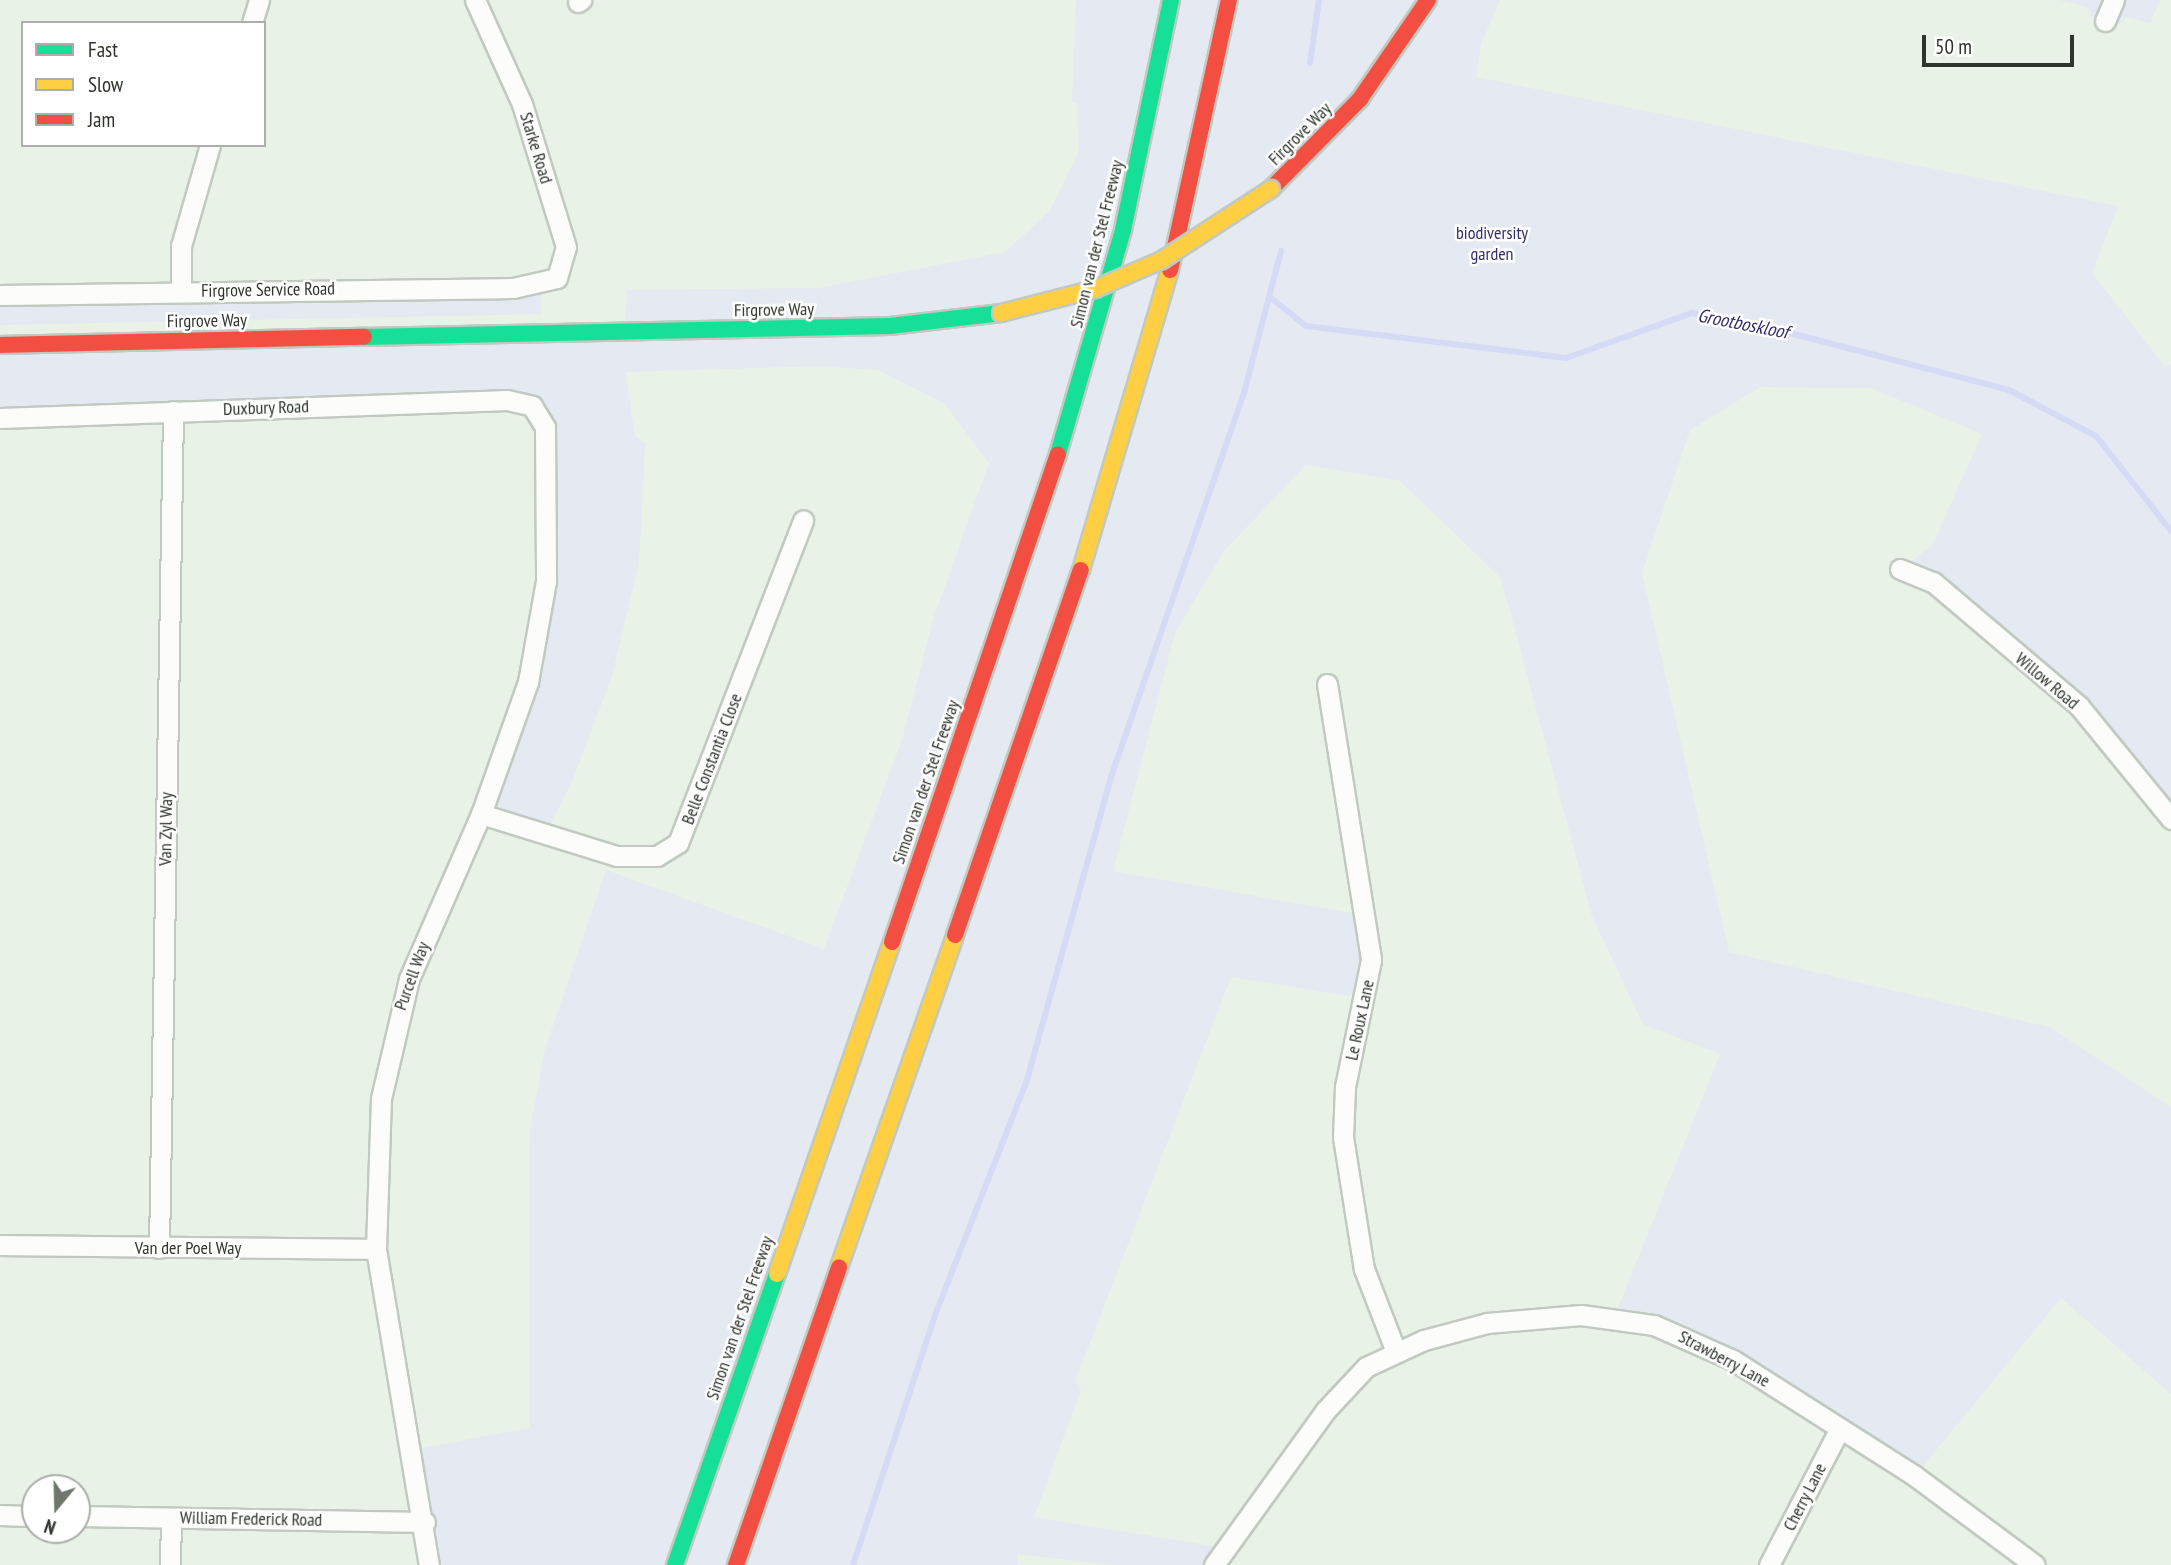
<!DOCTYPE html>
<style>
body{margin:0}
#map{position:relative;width:2171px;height:1565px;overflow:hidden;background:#e9f2e6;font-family:"PT Sans Narrow",sans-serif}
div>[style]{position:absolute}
.green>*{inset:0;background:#e4e9f2}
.stream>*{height:6px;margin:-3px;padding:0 3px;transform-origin:3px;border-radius:3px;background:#d6dbf5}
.roads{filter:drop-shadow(2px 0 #c1c9c0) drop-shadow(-2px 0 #c1c9c0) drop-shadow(0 2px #c1c9c0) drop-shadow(0 -2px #c1c9c0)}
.street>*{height:19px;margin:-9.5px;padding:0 9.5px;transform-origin:9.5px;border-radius:9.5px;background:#fcfdfb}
.fast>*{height:16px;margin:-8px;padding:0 8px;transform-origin:8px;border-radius:8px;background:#16e098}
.slow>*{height:16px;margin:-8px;padding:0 8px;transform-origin:8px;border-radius:8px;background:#ffcf43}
.jam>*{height:16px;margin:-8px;padding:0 8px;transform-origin:8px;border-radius:8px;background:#f24e42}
.bridges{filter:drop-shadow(2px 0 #c1c9c0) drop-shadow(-2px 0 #c1c9c0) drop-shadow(0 2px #c1c9c0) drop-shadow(0 -2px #c1c9c0)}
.slow-bridge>*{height:16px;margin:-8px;padding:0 8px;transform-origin:8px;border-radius:8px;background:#ffcf43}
span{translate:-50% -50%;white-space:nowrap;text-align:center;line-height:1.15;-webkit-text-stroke:5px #fff;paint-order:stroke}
.street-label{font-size:18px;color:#2e352c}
.park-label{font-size:18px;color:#312e6c}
.water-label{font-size:19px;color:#302d6b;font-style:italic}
.legend{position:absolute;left:21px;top:21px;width:245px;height:126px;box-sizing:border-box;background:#fff;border:2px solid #abaeab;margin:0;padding:9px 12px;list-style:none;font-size:21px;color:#2e352c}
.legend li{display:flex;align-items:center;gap:14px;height:35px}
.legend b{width:35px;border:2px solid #abaeab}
.north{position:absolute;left:21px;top:1474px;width:70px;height:70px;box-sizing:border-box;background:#fff;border:2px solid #abaeab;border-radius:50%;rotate:199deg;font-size:19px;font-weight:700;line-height:28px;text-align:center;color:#2e352c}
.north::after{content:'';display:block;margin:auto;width:24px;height:32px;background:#6f776d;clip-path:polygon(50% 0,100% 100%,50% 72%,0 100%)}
.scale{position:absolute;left:1922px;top:35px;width:152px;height:32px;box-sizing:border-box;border:4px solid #2e352c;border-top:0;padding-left:9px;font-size:21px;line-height:24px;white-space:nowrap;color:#2e352c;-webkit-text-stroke:5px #fff;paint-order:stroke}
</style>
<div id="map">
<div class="green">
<div style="clip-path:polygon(1076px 0,1500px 0,1481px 44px,1476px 77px,2118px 206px,2092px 273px,2166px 368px,2171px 363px,2171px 819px,2133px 766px,1997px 637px,1900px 569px,1932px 546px,1982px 434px,1871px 388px,1760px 387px,1690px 430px,1642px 573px,1729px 952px,2049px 1027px,2171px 1107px,2171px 1394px,2061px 1298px,1915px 1476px,1733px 1360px,1614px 1318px,1720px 1054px,1643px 1024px,1592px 916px,1501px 578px,1400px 481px,1306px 465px,1224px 551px,1175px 633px,1113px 871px,1363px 915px,1366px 999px,1231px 977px,1076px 1379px,1081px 1390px,1034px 1517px,1225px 1548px,1214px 1565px,1115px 1565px,1017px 1554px,1017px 1565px,429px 1565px,413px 1450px,529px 1428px,530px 1130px,545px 1049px,606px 870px,824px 949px,902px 740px,933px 620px,989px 463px,944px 403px,878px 370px,819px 366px,625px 372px,635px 436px,645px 443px,639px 563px,612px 676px,573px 779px,544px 837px,481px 814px,528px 682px,548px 467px,532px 406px,0 418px,0 345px,625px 330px,627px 290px,819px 288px,1005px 252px,1050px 211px,1079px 151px,1077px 103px,1072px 102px)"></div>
<div style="clip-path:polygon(2059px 0,2160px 0,2150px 23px,2127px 17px,2118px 25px,2091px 17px,2087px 7px)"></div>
<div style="clip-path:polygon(541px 294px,542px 314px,0 325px,0 304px)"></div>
</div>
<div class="stream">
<div style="left:1310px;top:63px;width:64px;rotate:-81.9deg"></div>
<div style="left:1270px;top:297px;width:46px;rotate:38.9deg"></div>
<div style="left:1306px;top:326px;width:262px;rotate:7deg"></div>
<div style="left:1566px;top:358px;width:134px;rotate:-19.7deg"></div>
<div style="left:1692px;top:313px;width:100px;rotate:11.5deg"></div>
<div style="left:1790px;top:333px;width:226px;rotate:14.6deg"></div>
<div style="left:2009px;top:390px;width:98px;rotate:27.9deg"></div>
<div style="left:2096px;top:436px;width:121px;rotate:51.7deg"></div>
<div style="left:853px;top:1565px;width:268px;rotate:-71.8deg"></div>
<div style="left:937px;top:1310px;width:247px;rotate:-68.6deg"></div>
<div style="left:1027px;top:1080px;width:314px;rotate:-74.5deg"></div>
<div style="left:1111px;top:777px;width:406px;rotate:-70.9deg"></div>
<div style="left:1244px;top:393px;width:147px;rotate:-75.4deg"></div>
</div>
<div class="roads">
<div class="street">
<div style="left:578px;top:2px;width:4px;rotate:-34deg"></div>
<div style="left:2105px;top:21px;width:23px;rotate:-67deg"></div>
<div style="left:252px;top:23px;width:24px;rotate:-73deg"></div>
<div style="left:181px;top:291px;width:45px;rotate:-90deg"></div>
<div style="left:181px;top:246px;width:105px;rotate:-74deg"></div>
<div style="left:0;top:295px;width:513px;rotate:-0.78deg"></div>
<div style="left:513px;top:288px;width:45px;rotate:-12.8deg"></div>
<div style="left:557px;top:278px;width:32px;rotate:-74deg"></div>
<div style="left:566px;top:247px;width:150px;rotate:-107.1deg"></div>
<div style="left:522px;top:104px;width:114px;rotate:-114.3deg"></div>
<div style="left:0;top:418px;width:507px;rotate:-2.03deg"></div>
<div style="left:507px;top:400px;width:26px;rotate:13deg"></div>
<div style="left:532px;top:406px;width:25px;rotate:58deg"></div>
<div style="left:545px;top:427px;width:154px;rotate:89.6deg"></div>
<div style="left:546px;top:581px;width:103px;rotate:100.1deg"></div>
<div style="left:528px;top:682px;width:140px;rotate:109.6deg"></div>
<div style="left:481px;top:814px;width:180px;rotate:113.6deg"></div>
<div style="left:409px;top:979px;width:122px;rotate:103.2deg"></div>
<div style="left:381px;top:1098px;width:151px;rotate:91.9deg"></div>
<div style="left:376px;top:1249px;width:320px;rotate:80.5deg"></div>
<div style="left:1900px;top:569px;width:35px;rotate:22deg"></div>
<div style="left:1933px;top:582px;width:192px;rotate:40.3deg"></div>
<div style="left:2079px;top:706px;width:146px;rotate:50.8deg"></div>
<div style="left:1327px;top:684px;width:279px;rotate:80.9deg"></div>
<div style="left:1371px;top:960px;width:130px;rotate:101.6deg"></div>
<div style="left:1345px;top:1087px;width:50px;rotate:92.3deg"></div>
<div style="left:1343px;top:1137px;width:134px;rotate:81deg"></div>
<div style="left:1364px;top:1269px;width:89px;rotate:68.9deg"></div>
<div style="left:481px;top:814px;width:142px;rotate:17.2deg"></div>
<div style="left:617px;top:856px;width:40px"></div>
<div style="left:657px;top:856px;width:25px;rotate:-32deg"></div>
<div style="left:678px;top:843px;width:346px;rotate:-68.8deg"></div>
<div style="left:0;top:1245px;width:376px;rotate:0.6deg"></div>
<div style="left:159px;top:1248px;width:837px;rotate:-89.04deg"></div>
<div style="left:0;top:1515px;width:35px;rotate:2deg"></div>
<div style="left:77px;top:1516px;width:348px;rotate:1deg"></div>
<div style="left:170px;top:1565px;width:47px;rotate:-88.8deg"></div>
<div style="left:1214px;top:1565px;width:190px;rotate:-54.2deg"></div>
<div style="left:1325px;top:1411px;width:60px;rotate:-47deg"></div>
<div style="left:1366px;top:1367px;width:64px;rotate:-25deg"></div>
<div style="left:1424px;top:1340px;width:65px;rotate:-15.1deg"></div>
<div style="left:1487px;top:1323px;width:94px;rotate:-4.9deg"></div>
<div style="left:1581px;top:1315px;width:74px;rotate:7.8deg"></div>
<div style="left:1654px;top:1325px;width:86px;rotate:23.9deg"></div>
<div style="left:1733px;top:1360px;width:216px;rotate:32.5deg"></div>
<div style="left:1915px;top:1476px;width:149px;rotate:36.6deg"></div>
<div style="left:1769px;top:1565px;width:154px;rotate:-62.6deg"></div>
</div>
<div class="fast">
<div style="left:364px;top:337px;width:526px;rotate:-1.2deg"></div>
<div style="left:890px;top:326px;width:112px;rotate:-6.7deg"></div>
<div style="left:1058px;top:454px;width:233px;rotate:-73.8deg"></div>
<div style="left:1123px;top:230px;width:235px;rotate:-78.2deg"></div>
<div style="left:675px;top:1565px;width:308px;rotate:-70.7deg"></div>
</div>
<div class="slow">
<div style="left:1081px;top:570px;width:313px;rotate:-73.5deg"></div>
<div style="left:839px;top:1267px;width:352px;rotate:-70.7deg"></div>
<div style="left:777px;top:1274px;width:351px;rotate:-70.9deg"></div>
</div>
<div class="jam">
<div style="left:1271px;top:189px;width:127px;rotate:-45.3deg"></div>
<div style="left:1360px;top:99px;width:120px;rotate:-55.5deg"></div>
<div style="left:1170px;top:270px;width:276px;rotate:-77.7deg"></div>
<div style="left:0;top:345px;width:364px;rotate:-1.3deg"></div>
<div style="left:955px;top:935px;width:386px;rotate:-71deg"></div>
<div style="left:892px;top:942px;width:515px;rotate:-71.21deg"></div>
<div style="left:736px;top:1565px;width:315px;rotate:-70.9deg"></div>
</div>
</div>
<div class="bridges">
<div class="slow-bridge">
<div style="left:1001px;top:313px;width:97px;rotate:-14.3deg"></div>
<div style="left:1095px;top:289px;width:73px;rotate:-23.4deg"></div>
<div style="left:1162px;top:260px;width:130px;rotate:-33.1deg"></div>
</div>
</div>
<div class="street-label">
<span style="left:1300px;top:134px;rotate:-45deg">Firgrove Way</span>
<span style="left:536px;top:148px;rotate:73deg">Starke Road</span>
<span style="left:1097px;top:244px;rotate:-76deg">Simon van der Stel Freeway</span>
<span style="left:268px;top:290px;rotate:-1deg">Firgrove Service Road</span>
<span style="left:774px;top:310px;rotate:-1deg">Firgrove Way</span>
<span style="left:207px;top:321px;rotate:-1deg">Firgrove Way</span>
<span style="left:266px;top:408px;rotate:-2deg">Duxbury Road</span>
<span style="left:2047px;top:681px;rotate:40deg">Willow Road</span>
<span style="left:712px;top:759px;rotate:-69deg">Belle Constantia Close</span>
<span style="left:926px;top:782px;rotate:-71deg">Simon van der Stel Freeway</span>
<span style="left:166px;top:829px;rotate:-89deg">Van Zyl Way</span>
<span style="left:412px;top:976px;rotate:-70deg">Purcell Way</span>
<span style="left:1360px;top:1020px;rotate:-78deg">Le Roux Lane</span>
<span style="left:188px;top:1248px">Van der Poel Way</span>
<span style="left:740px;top:1318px;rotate:-71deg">Simon van der Stel Freeway</span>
<span style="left:1724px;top:1359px;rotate:28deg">Strawberry Lane</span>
<span style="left:1805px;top:1497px;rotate:-63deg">Cherry Lane</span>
<span style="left:251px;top:1519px;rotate:1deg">William Frederick Road</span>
</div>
<div class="park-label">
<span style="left:1492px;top:244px">biodiversity<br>garden</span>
</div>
<div class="water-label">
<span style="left:1743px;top:324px;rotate:11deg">Grootboskloof</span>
</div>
<ul class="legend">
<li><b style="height:9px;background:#16e098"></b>Fast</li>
<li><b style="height:9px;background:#ffcf43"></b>Slow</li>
<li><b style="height:9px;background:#f24e42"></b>Jam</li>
</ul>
<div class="north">N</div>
<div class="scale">50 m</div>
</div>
